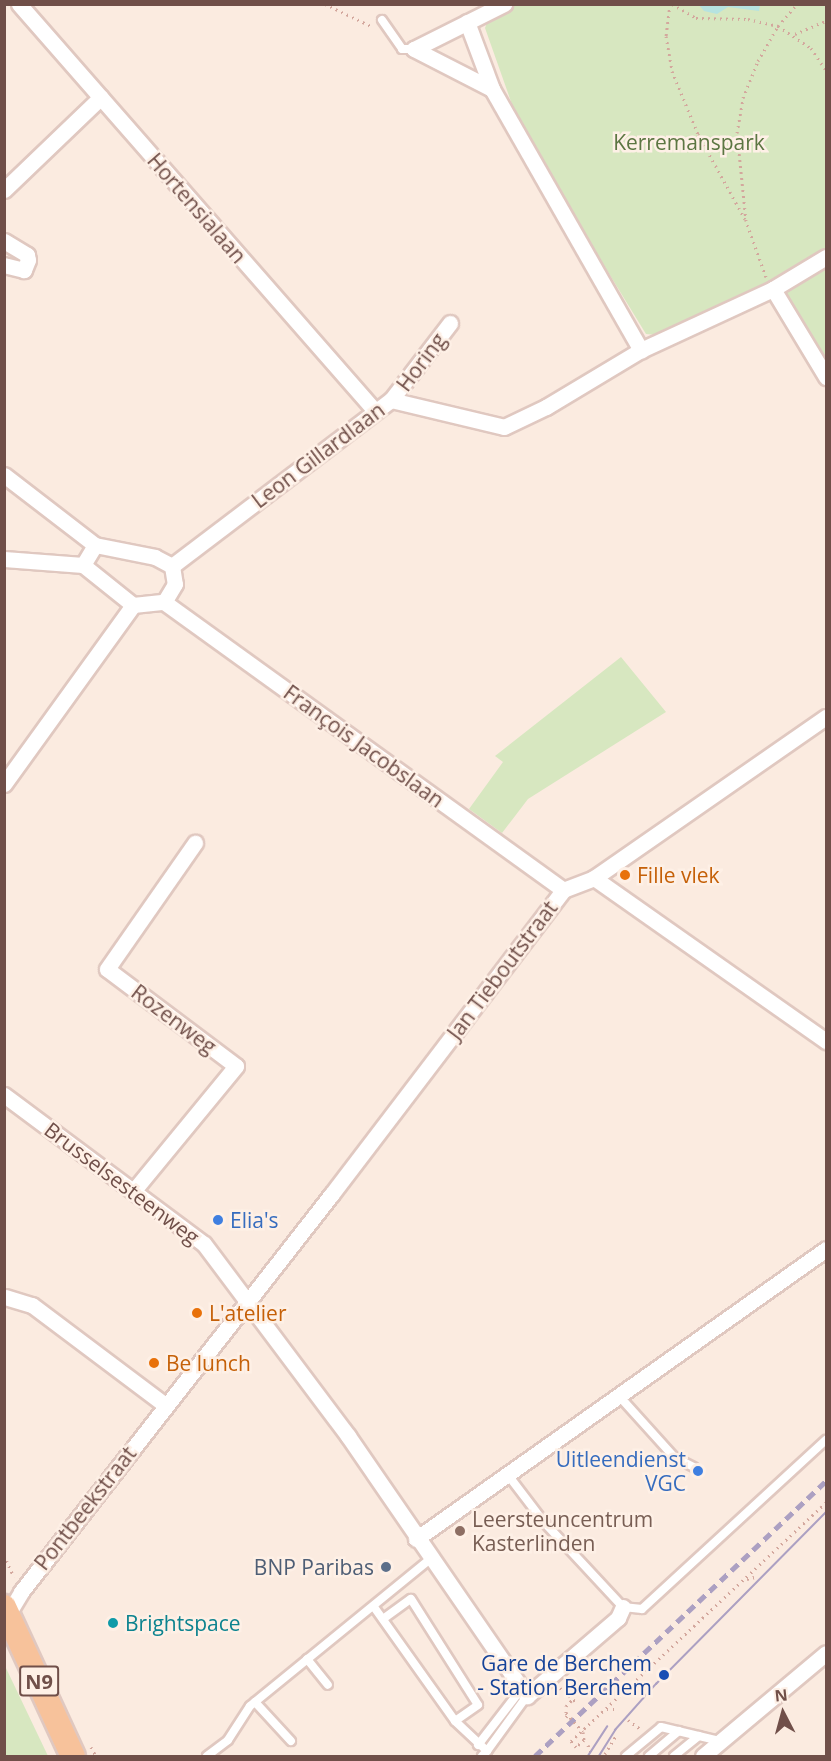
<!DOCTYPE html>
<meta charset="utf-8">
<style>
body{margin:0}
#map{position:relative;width:831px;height:1761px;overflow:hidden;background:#fbebe0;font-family:"Open Sans",sans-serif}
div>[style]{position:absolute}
.green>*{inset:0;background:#d7e7c0}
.water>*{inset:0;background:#b6e3e0}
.path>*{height:3px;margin-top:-1.5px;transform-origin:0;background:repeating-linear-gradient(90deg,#d3a79d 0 1.5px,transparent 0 6px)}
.roads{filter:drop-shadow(2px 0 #e0c8c0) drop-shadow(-2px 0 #e0c8c0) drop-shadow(0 2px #e0c8c0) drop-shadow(0 -2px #e0c8c0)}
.lane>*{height:8px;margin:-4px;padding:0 4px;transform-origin:4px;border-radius:4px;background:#fff}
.street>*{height:15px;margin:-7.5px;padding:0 7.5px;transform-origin:7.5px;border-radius:7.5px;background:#fff}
.primary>*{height:24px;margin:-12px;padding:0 12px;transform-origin:12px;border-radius:12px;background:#f7c29b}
.tram>*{height:1.5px;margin:-0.75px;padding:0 0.75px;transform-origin:0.75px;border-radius:0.75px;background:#aca0c2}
.rail>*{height:4.5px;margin-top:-2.25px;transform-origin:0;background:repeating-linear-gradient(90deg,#aca0c2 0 9px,transparent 0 15px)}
.path-bridge>*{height:3px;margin-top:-1.5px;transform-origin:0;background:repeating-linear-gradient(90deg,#d3a79d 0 1.5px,transparent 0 6px)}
.dots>*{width:16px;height:16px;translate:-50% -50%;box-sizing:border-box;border:3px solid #fef0e6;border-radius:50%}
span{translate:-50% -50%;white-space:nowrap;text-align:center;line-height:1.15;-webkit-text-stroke:5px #fef0e6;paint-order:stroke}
.shield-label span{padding:2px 4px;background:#fef0e6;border:2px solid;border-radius:4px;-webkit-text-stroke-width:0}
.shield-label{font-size:20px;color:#704f49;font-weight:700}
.park-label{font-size:21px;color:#5c7642}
.street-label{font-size:21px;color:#704f49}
.food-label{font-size:21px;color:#c56008}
.left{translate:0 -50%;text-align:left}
.shop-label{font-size:21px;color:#366cbe}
.right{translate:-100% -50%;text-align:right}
.education-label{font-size:21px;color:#785e54}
.service-label{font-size:21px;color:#4e5e75}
.culture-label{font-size:21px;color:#0d838f}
.transit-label{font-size:21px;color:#164399}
.frame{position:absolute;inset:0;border:6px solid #704f49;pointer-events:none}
.north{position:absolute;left:753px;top:1683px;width:60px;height:60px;-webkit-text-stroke:4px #fef0e6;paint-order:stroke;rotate:354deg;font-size:16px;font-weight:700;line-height:24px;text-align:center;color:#704f49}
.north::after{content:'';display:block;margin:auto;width:21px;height:27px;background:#704f49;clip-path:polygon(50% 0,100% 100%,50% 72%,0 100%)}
</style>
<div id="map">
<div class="green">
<div style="clip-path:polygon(512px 5px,826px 5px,826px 384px,766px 286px,657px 335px,646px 334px,521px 130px,485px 28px,488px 20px)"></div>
<div style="clip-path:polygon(621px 657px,666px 712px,528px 799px,502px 833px,469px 809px,503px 762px,495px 756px)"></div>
<div style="clip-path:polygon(4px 1666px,5px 1666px,48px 1756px,5px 1756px)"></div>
</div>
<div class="water">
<div style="clip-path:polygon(699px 5px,760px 5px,759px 11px,728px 7px,717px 14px,704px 11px)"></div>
</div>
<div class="path">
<div style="left:325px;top:4px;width:53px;rotate:25.6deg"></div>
<div style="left:670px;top:4px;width:32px;rotate:97deg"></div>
<div style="left:666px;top:36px;width:36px;rotate:80deg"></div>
<div style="left:672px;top:71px;width:68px;rotate:67.6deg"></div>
<div style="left:698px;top:134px;width:97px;rotate:61.1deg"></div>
<div style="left:672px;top:4px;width:28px;rotate:30deg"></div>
<div style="left:696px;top:18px;width:52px;rotate:1.1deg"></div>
<div style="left:748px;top:19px;width:31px;rotate:13deg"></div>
<div style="left:778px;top:26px;width:40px;rotate:34deg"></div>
<div style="left:811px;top:48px;width:27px;rotate:56deg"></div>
<div style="left:795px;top:34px;width:34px;rotate:-23deg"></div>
<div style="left:766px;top:277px;width:59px;rotate:-109.7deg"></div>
<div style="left:746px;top:221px;width:88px;rotate:-95.8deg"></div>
<div style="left:737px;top:133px;width:36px;rotate:-80deg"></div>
<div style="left:743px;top:98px;width:40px;rotate:-68deg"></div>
<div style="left:758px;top:61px;width:40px;rotate:-60.3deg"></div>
<div style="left:778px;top:26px;width:29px;rotate:-49deg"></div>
<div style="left:4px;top:1555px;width:24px;rotate:66deg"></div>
<div style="left:747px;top:1579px;width:8px;rotate:-14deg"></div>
<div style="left:560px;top:1688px;width:20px;rotate:41deg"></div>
<div style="left:607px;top:1709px;width:10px"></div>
<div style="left:566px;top:1713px;width:7px;rotate:-90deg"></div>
<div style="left:566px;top:1706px;width:10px;rotate:-45deg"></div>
<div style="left:566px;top:1717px;width:3px;rotate:-45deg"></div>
<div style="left:628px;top:1720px;width:17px;rotate:36deg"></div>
<div style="left:583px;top:1732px;width:8px;rotate:83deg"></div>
<div style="left:584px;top:1740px;width:11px;rotate:139deg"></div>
<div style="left:576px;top:1747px;width:8px;rotate:-130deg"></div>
<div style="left:571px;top:1741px;width:349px;rotate:-43.1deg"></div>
<div style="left:588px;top:1745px;width:12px;rotate:70deg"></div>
<div style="left:91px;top:1747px;width:10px;rotate:61deg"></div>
<div style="left:605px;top:1754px;width:23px;rotate:-59deg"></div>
</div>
<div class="roads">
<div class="lane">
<div style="left:382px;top:20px;width:35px;rotate:55deg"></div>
<div style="left:402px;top:49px;width:12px"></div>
<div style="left:620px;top:1397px;width:81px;rotate:48deg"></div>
<div style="left:674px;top:1457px;width:22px;rotate:27deg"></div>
<div style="left:508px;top:1475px;width:58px;rotate:52.7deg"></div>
<div style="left:543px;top:1521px;width:117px;rotate:47.1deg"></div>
<div style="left:623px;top:1607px;width:19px;rotate:6deg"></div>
<div style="left:642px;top:1609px;width:250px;rotate:-42.6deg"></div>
<div style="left:374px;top:1607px;width:140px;rotate:54.6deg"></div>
<div style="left:455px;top:1721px;width:44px;rotate:43.2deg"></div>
<div style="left:487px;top:1751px;width:7px;rotate:135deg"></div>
<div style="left:383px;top:1619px;width:34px;rotate:-36deg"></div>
<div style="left:411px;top:1599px;width:125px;rotate:57.7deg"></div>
<div style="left:478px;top:1705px;width:28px;rotate:145deg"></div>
<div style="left:307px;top:1659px;width:33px;rotate:51deg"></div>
<div style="left:255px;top:1702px;width:53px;rotate:47.3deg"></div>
<div style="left:478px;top:1745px;width:72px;rotate:-52.3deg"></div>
<div style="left:487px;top:1751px;width:68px;rotate:-54deg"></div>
<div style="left:207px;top:1756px;width:26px;rotate:-37deg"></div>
<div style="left:228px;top:1740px;width:40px;rotate:-57.1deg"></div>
<div style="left:250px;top:1706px;width:232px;rotate:-39.2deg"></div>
<div style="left:626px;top:1756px;width:45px;rotate:-39.6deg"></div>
<div style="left:661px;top:1727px;width:61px;rotate:13.3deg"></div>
<div style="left:649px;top:1756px;width:39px;rotate:-40deg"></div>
<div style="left:674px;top:1756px;width:32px;rotate:-39deg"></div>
</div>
<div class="street">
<div style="left:19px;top:4px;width:541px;rotate:48.82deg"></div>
<div style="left:467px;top:22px;width:72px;rotate:69.5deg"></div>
<div style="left:492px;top:89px;width:301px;rotate:60.3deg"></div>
<div style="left:492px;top:89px;width:88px;rotate:-152.9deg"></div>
<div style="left:414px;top:49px;width:101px;rotate:-26.6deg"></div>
<div style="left:4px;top:190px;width:134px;rotate:-43.8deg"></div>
<div style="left:4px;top:241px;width:27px;rotate:31deg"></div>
<div style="left:27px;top:255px;width:5px;rotate:79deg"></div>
<div style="left:28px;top:260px;width:11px;rotate:112deg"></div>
<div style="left:24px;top:270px;width:21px;rotate:-166deg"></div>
<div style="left:826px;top:257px;width:62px;rotate:148.9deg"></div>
<div style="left:773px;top:289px;width:103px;rotate:58.9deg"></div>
<div style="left:391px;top:400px;width:97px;rotate:-52.5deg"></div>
<div style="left:4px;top:475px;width:115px;rotate:37.6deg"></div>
<div style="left:4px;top:559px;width:79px;rotate:4.3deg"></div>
<div style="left:83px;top:565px;width:64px;rotate:38.7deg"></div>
<div style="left:133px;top:605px;width:31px;rotate:-6deg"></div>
<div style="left:83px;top:565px;width:23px;rotate:-59deg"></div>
<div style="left:95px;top:545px;width:61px;rotate:11.3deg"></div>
<div style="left:155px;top:557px;width:19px;rotate:28deg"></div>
<div style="left:172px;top:566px;width:18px;rotate:81deg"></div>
<div style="left:175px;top:584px;width:21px;rotate:121deg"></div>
<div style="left:172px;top:566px;width:275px;rotate:-37.2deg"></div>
<div style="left:391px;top:400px;width:116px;rotate:13.4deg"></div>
<div style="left:504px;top:427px;width:47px;rotate:-25.5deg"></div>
<div style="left:546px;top:407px;width:111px;rotate:-31deg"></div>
<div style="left:641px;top:350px;width:145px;rotate:-24.8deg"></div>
<div style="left:164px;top:602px;width:492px;rotate:35.8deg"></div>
<div style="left:4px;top:784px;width:221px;rotate:-54.2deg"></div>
<div style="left:594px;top:878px;width:284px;rotate:35.1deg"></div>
<div style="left:4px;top:1095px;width:249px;rotate:36.7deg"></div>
<div style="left:204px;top:1244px;width:240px;rotate:53.1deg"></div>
<div style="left:348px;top:1436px;width:316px;rotate:55.5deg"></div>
<div style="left:527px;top:1696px;width:120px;rotate:-40.6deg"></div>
<div style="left:618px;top:1618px;width:12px;rotate:-66deg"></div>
<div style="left:135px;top:1189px;width:159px;rotate:-50.6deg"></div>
<div style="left:236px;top:1066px;width:161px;rotate:-143.1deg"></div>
<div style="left:107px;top:969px;width:154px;rotate:-55.1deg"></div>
<div style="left:5px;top:1297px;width:28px;rotate:17deg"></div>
<div style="left:32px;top:1305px;width:166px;rotate:36.9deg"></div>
<div style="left:416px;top:1539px;width:502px;rotate:-35.27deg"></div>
<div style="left:8px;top:1614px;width:26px;rotate:-59deg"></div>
<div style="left:21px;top:1592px;width:504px;rotate:-52.02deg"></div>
<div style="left:331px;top:1195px;width:383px;rotate:-52.7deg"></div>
<div style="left:563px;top:890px;width:33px;rotate:-21deg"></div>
<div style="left:594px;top:878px;width:282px;rotate:-34.8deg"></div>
<div style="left:703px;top:1756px;width:160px;rotate:-39.9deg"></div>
</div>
<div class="primary">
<div style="left:4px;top:1607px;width:164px;rotate:65.2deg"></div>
</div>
</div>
<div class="tram">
<div style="left:588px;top:1756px;width:35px;rotate:-57deg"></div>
<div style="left:599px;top:1756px;width:31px;rotate:-58deg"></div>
<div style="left:615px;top:1730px;width:62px;rotate:-48.3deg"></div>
<div style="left:656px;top:1684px;width:242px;rotate:-45.3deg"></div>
</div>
<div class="rail">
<div style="left:535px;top:1756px;width:400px;rotate:-43.4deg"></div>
</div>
<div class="path-bridge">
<div style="left:566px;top:1713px;width:25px;rotate:48deg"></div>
</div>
<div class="dots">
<div style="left:625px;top:875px;background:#e8710a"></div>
<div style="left:218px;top:1220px;background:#3f7fe0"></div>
<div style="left:197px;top:1313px;background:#e8710a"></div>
<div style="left:154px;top:1363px;background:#e8710a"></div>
<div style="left:698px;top:1471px;background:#3f7fe0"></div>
<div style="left:460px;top:1531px;background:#8d6e63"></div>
<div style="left:386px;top:1567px;background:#5c6f8a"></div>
<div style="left:113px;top:1623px;background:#0f9aa8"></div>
<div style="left:664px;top:1675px;background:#1a4fb4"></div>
</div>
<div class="shield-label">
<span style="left:39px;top:1681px">N9</span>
</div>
<div class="park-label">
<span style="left:689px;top:142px">Kerremanspark</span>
</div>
<div class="street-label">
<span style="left:197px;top:208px;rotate:49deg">Hortensialaan</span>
<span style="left:421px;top:362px;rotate:-53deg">Horing</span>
<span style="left:318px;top:455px;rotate:-37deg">Leon Gillardlaan</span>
<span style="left:364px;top:746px;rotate:36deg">François Jacobslaan</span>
<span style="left:502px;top:970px;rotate:-53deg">Jan Tieboutstraat</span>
<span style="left:174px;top:1019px;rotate:37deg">Rozenweg</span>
<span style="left:122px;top:1183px;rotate:37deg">Brusselsesteenweg</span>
<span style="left:85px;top:1508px;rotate:-52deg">Pontbeekstraat</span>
</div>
<div class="food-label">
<span class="left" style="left:637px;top:875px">Fille vlek</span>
<span class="left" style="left:209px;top:1313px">L'atelier</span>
<span class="left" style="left:166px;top:1363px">Be lunch</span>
</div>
<div class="shop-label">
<span class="left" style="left:230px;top:1220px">Elia's</span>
<span class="right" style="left:686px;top:1471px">Uitleendienst<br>VGC</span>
</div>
<div class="education-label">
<span class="left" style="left:472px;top:1531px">Leersteuncentrum<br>Kasterlinden</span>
</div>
<div class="service-label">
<span class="right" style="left:374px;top:1567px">BNP Paribas</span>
</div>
<div class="culture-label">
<span class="left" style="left:125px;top:1623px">Brightspace</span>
</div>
<div class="transit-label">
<span class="right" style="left:652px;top:1675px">Gare de Berchem<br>- Station Berchem</span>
</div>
<div class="frame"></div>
<div class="north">N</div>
</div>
